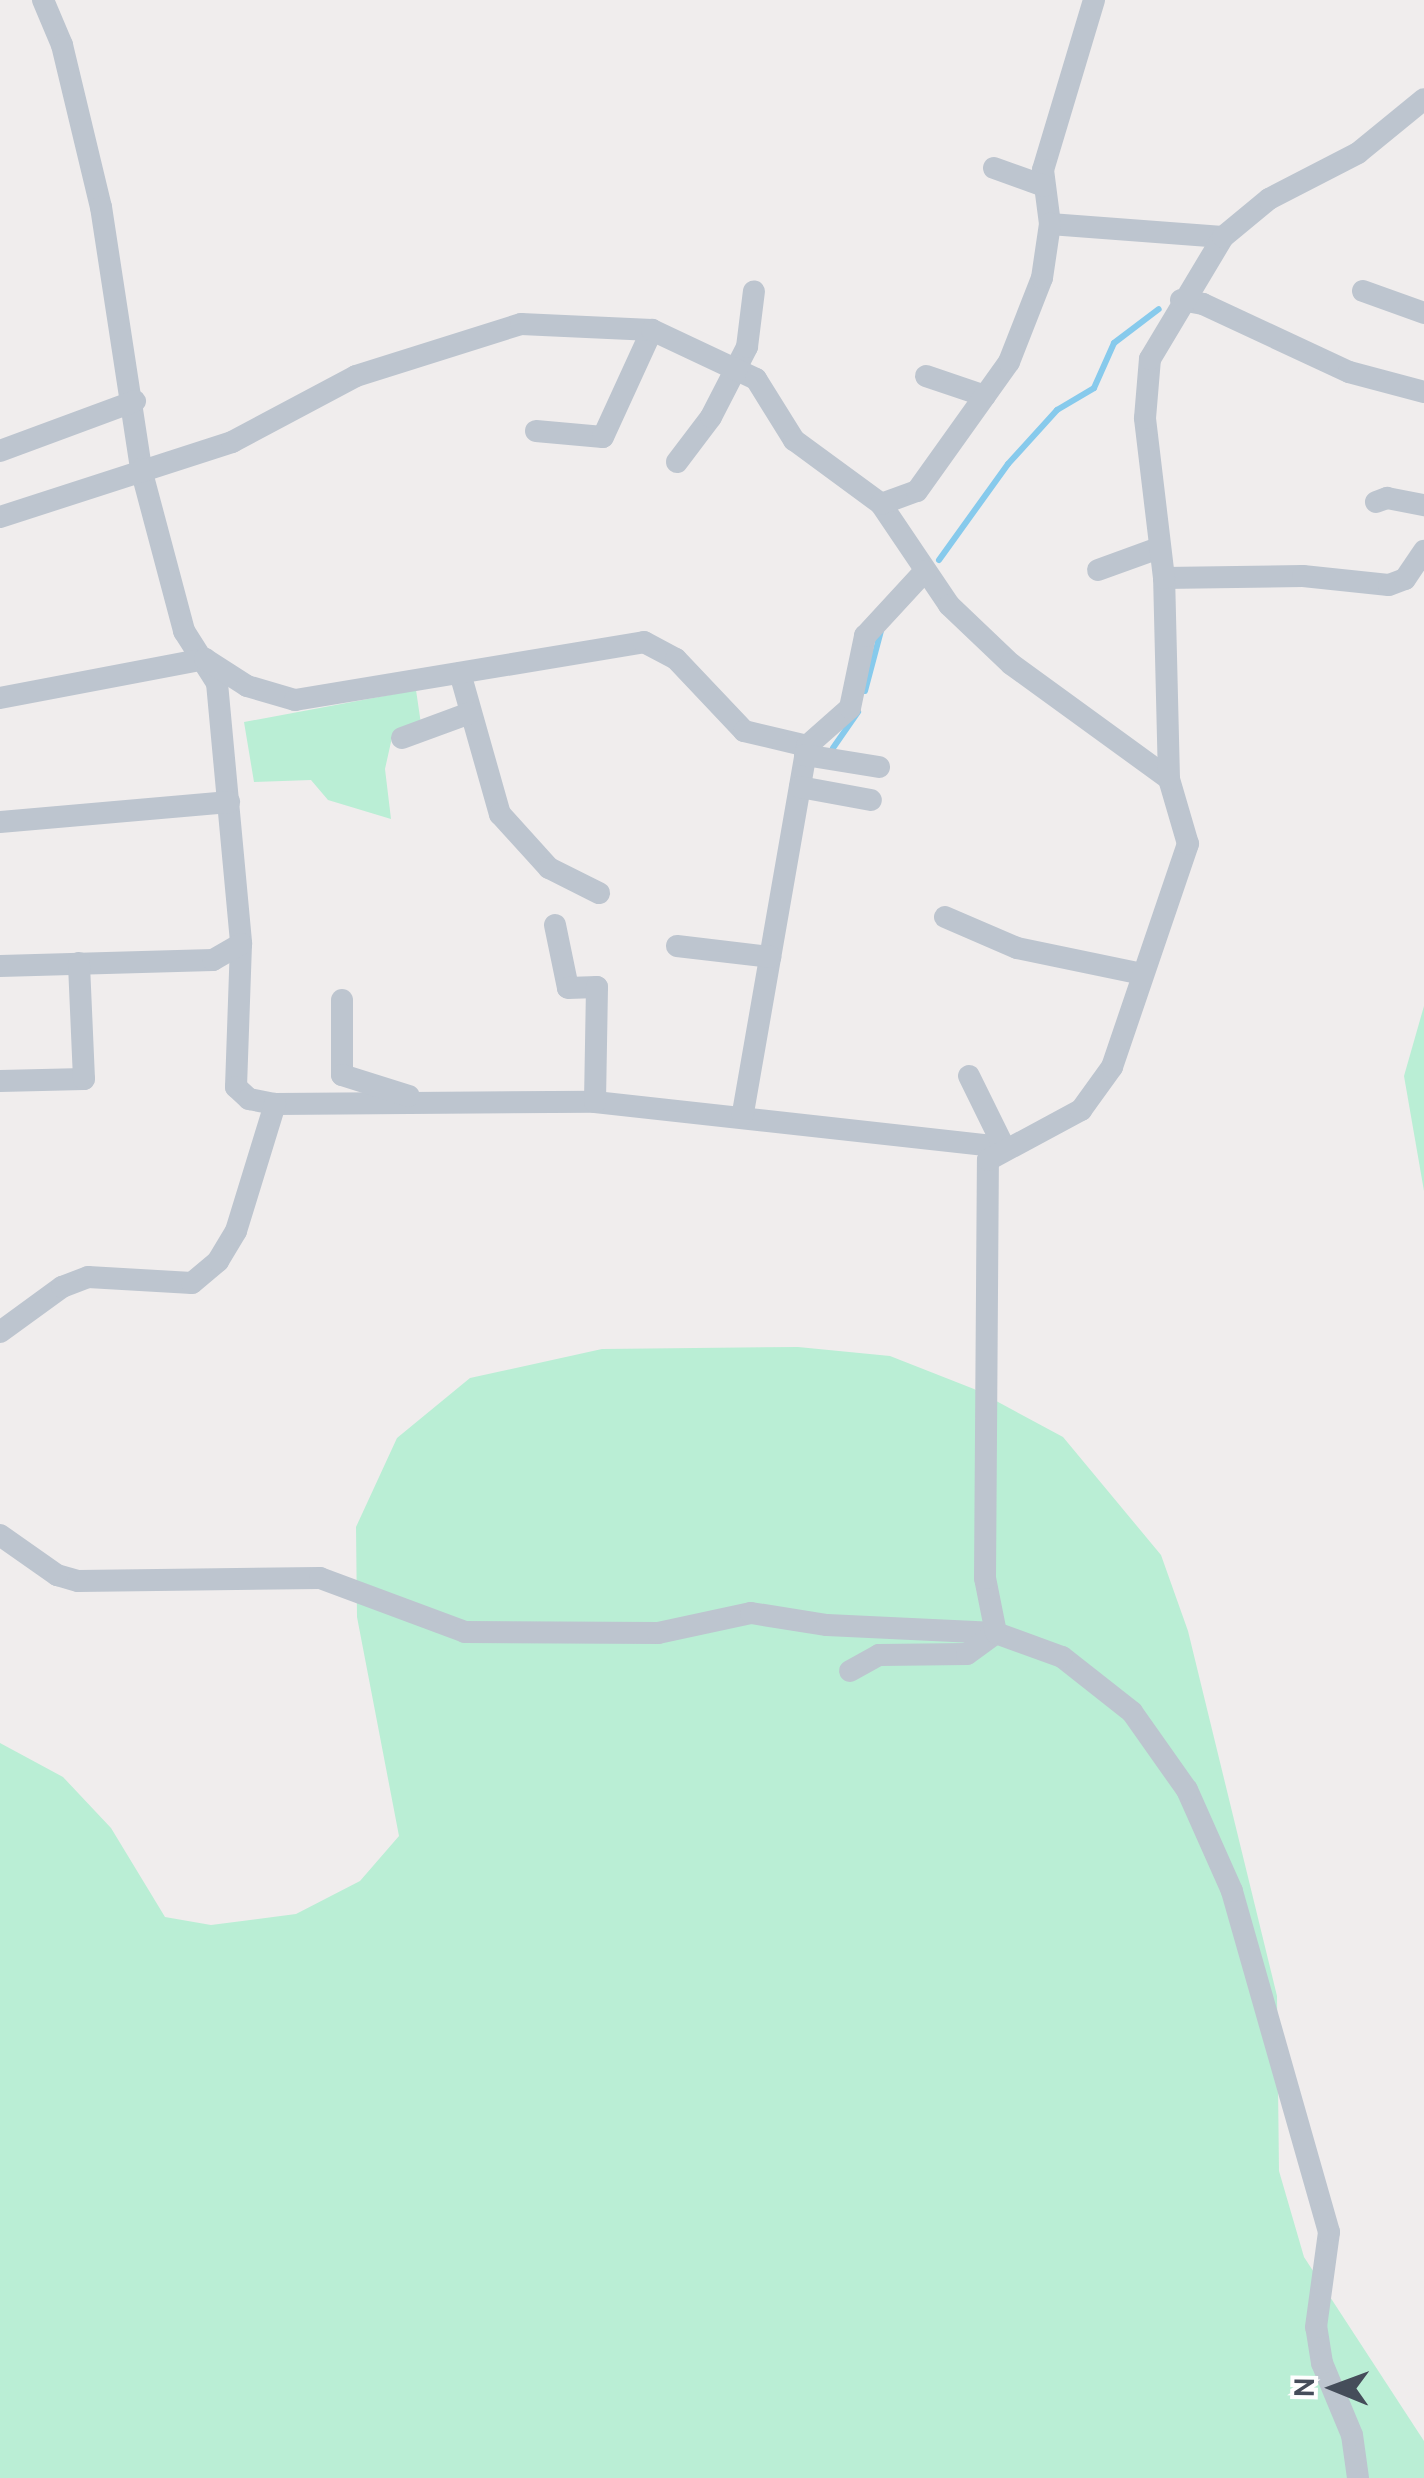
<!DOCTYPE html>
<style>
body{margin:0}
#map{position:relative;width:1424px;height:2478px;overflow:hidden;background:#f0eded;font-family:Cabin,sans-serif}
div>[style]{position:absolute}
.green>*{inset:0;background:#baeed5}
.stream>*{height:6px;margin:-3px;padding:0 3px;transform-origin:3px;border-radius:3px;background:#87caec}
.minor>*{height:22px;margin:-11px;padding:0 11px;transform-origin:11px;border-radius:11px;background:#bdc5cf}
span{translate:-50% -50%;white-space:nowrap;text-align:center;line-height:1.15;-webkit-text-stroke:9px #fff;paint-order:stroke}
.north{position:absolute;left:1284px;top:2338px;width:100px;height:100px;-webkit-text-stroke:8px #fff;paint-order:stroke;rotate:271deg;font-size:28px;font-weight:700;line-height:40px;text-align:center;color:#454d5a}
.north::after{content:'';display:block;margin:auto;width:35px;height:45px;background:#454d5a;clip-path:polygon(50% 0,100% 100%,50% 72%,0 100%)}
</style>
<div id="map">
<div class="green">
<div style="clip-path:polygon(416px 690px,421px 724px,393px 733px,385px 769px,391px 819px,328px 800px,311px 780px,254px 782px,244px 722px)"></div>
<div style="clip-path:polygon(1424px 1006px,1424px 1191px,1404px 1076px)"></div>
<div style="clip-path:polygon(798px 1347px,890px 1356px,974px 1389px,1063px 1437px,1161px 1555px,1188px 1631px,1277px 1996px,1279px 2171px,1304px 2257px,1424px 2441px,1424px 2478px,0 2478px,0 1743px,63px 1777px,111px 1828px,165px 1917px,211px 1925px,296px 1914px,360px 1881px,399px 1836px,357px 1617px,356px 1527px,397px 1438px,470px 1378px,602px 1349px)"></div>
</div>
<div class="stream">
<div style="left:939px;top:560px;width:118px;rotate:-54.3deg"></div>
<div style="left:1008px;top:464px;width:73px;rotate:-47.8deg"></div>
<div style="left:1057px;top:410px;width:43px;rotate:-30.7deg"></div>
<div style="left:1094px;top:388px;width:49px;rotate:-66deg"></div>
<div style="left:1114px;top:343px;width:56px;rotate:-37.1deg"></div>
<div style="left:865px;top:691px;width:62px;rotate:-75.1deg"></div>
<div style="left:833px;top:748px;width:44px;rotate:-55.2deg"></div>
</div>
<div class="minor">
<div style="left:43px;top:0;width:49px;rotate:67.1deg"></div>
<div style="left:62px;top:45px;width:167px;rotate:76.5deg"></div>
<div style="left:101px;top:207px;width:265px;rotate:81.3deg"></div>
<div style="left:141px;top:469px;width:168px;rotate:75.1deg"></div>
<div style="left:184px;top:631px;width:62px;rotate:57.6deg"></div>
<div style="left:217px;top:683px;width:262px;rotate:84.7deg"></div>
<div style="left:241px;top:944px;width:143px;rotate:92deg"></div>
<div style="left:236px;top:1087px;width:18px;rotate:43deg"></div>
<div style="left:249px;top:1099px;width:26px;rotate:11deg"></div>
<div style="left:275px;top:1104px;width:320px;rotate:-0.4deg"></div>
<div style="left:595px;top:1102px;width:411px;rotate:6.3deg"></div>
<div style="left:1094px;top:0;width:177px;rotate:106.7deg"></div>
<div style="left:1043px;top:170px;width:54px;rotate:82.6deg"></div>
<div style="left:1050px;top:224px;width:173px;rotate:4.3deg"></div>
<div style="left:994px;top:168px;width:53px;rotate:19.8deg"></div>
<div style="left:1363px;top:291px;width:65px;rotate:19.8deg"></div>
<div style="left:1181px;top:300px;width:22px;rotate:10deg"></div>
<div style="left:1203px;top:304px;width:161px;rotate:25deg"></div>
<div style="left:1349px;top:372px;width:78px;rotate:14.9deg"></div>
<div style="left:926px;top:376px;width:62px;rotate:18.7deg"></div>
<div style="left:536px;top:431px;width:67px;rotate:5.1deg"></div>
<div style="left:603px;top:437px;width:118px;rotate:-65.4deg"></div>
<div style="left:0;top:451px;width:144px;rotate:-20.3deg"></div>
<div style="left:677px;top:462px;width:56px;rotate:-52.9deg"></div>
<div style="left:711px;top:417px;width:79px;rotate:-62.8deg"></div>
<div style="left:747px;top:347px;width:56px;rotate:-82.9deg"></div>
<div style="left:1376px;top:502px;width:12px;rotate:-20deg"></div>
<div style="left:1387px;top:498px;width:38px;rotate:11deg"></div>
<div style="left:881px;top:504px;width:122px;rotate:56deg"></div>
<div style="left:949px;top:605px;width:86px;rotate:43.6deg"></div>
<div style="left:1011px;top:664px;width:195px;rotate:36deg"></div>
<div style="left:0;top:517px;width:244px;rotate:-17.9deg"></div>
<div style="left:232px;top:442px;width:140px;rotate:-28deg"></div>
<div style="left:356px;top:376px;width:173px;rotate:-17.5deg"></div>
<div style="left:521px;top:324px;width:131px;rotate:2.6deg"></div>
<div style="left:652px;top:330px;width:115px;rotate:25.2deg"></div>
<div style="left:756px;top:379px;width:72px;rotate:58.1deg"></div>
<div style="left:794px;top:440px;width:108px;rotate:36.3deg"></div>
<div style="left:881px;top:504px;width:38px;rotate:-20deg"></div>
<div style="left:917px;top:491px;width:158px;rotate:-54.5deg"></div>
<div style="left:1009px;top:362px;width:90px;rotate:-68.6deg"></div>
<div style="left:1042px;top:278px;width:55px;rotate:-81.6deg"></div>
<div style="left:1098px;top:570px;width:62px;rotate:-19.9deg"></div>
<div style="left:1164px;top:578px;width:139px;rotate:-0.8deg"></div>
<div style="left:1303px;top:576px;width:86px;rotate:6deg"></div>
<div style="left:1389px;top:585px;width:17px;rotate:-21deg"></div>
<div style="left:1405px;top:579px;width:34px;rotate:-56deg"></div>
<div style="left:460px;top:673px;width:147px;rotate:74.2deg"></div>
<div style="left:500px;top:814px;width:73px;rotate:47.8deg"></div>
<div style="left:549px;top:868px;width:56px;rotate:26.6deg"></div>
<div style="left:0;top:698px;width:209px;rotate:-10.8deg"></div>
<div style="left:205px;top:659px;width:50px;rotate:32.7deg"></div>
<div style="left:247px;top:686px;width:50px;rotate:16.3deg"></div>
<div style="left:295px;top:700px;width:354px;rotate:-9.4deg"></div>
<div style="left:644px;top:642px;width:36px;rotate:28deg"></div>
<div style="left:676px;top:659px;width:99px;rotate:46.6deg"></div>
<div style="left:744px;top:731px;width:65px;rotate:13.4deg"></div>
<div style="left:807px;top:746px;width:374px;rotate:99.9deg"></div>
<div style="left:402px;top:738px;width:72px;rotate:-20.2deg"></div>
<div style="left:807px;top:746px;width:57px;rotate:-41.5deg"></div>
<div style="left:850px;top:708px;width:74px;rotate:-78.2deg"></div>
<div style="left:865px;top:636px;width:88px;rotate:-47.3deg"></div>
<div style="left:805px;top:755px;width:75px;rotate:9.2deg"></div>
<div style="left:800px;top:787px;width:72px;rotate:10.4deg"></div>
<div style="left:0;top:822px;width:230px;rotate:-5deg"></div>
<div style="left:945px;top:917px;width:78px;rotate:23.3deg"></div>
<div style="left:1017px;top:948px;width:128px;rotate:11.7deg"></div>
<div style="left:555px;top:925px;width:64px;rotate:78.3deg"></div>
<div style="left:568px;top:988px;width:29px;rotate:-2deg"></div>
<div style="left:597px;top:987px;width:115px;rotate:91deg"></div>
<div style="left:677px;top:946px;width:94px;rotate:6.7deg"></div>
<div style="left:0;top:966px;width:213px;rotate:-1.6deg"></div>
<div style="left:213px;top:960px;width:32px;rotate:-30deg"></div>
<div style="left:342px;top:1000px;width:75px;rotate:90deg"></div>
<div style="left:342px;top:1075px;width:70px;rotate:17.4deg"></div>
<div style="left:969px;top:1076px;width:79px;rotate:63.8deg"></div>
<div style="left:0;top:1081px;width:84px;rotate:-1.4deg"></div>
<div style="left:84px;top:1079px;width:116px;rotate:-92.5deg"></div>
<div style="left:0;top:1332px;width:77px;rotate:-36deg"></div>
<div style="left:62px;top:1287px;width:28px;rotate:-21deg"></div>
<div style="left:88px;top:1277px;width:104px;rotate:3.3deg"></div>
<div style="left:192px;top:1283px;width:34px;rotate:-40deg"></div>
<div style="left:218px;top:1261px;width:35px;rotate:-59deg"></div>
<div style="left:236px;top:1231px;width:133px;rotate:-72.9deg"></div>
<div style="left:0;top:1535px;width:70px;rotate:35.1deg"></div>
<div style="left:57px;top:1575px;width:22px;rotate:16deg"></div>
<div style="left:78px;top:1581px;width:242px;rotate:-0.7deg"></div>
<div style="left:320px;top:1578px;width:155px;rotate:20.4deg"></div>
<div style="left:465px;top:1632px;width:193px;rotate:0.3deg"></div>
<div style="left:658px;top:1633px;width:95px;rotate:-12.1deg"></div>
<div style="left:751px;top:1613px;width:77px;rotate:9deg"></div>
<div style="left:827px;top:1625px;width:169px;rotate:2.7deg"></div>
<div style="left:850px;top:1671px;width:33px;rotate:-29deg"></div>
<div style="left:879px;top:1655px;width:88px;rotate:-0.7deg"></div>
<div style="left:967px;top:1654px;width:36px;rotate:-36deg"></div>
<div style="left:1358px;top:2478px;width:43px;rotate:-97.9deg"></div>
<div style="left:1352px;top:2435px;width:78px;rotate:-112.6deg"></div>
<div style="left:1322px;top:2363px;width:36px;rotate:-99deg"></div>
<div style="left:1316px;top:2327px;width:96px;rotate:-82.2deg"></div>
<div style="left:1329px;top:2232px;width:355px;rotate:-105.9deg"></div>
<div style="left:1232px;top:1891px;width:111px;rotate:-114deg"></div>
<div style="left:1187px;top:1790px;width:95px;rotate:-125.2deg"></div>
<div style="left:1132px;top:1712px;width:89px;rotate:-141.8deg"></div>
<div style="left:1062px;top:1657px;width:70px;rotate:-160deg"></div>
<div style="left:996px;top:1633px;width:56px;rotate:-101.3deg"></div>
<div style="left:985px;top:1578px;width:418px;rotate:-89.6deg"></div>
<div style="left:988px;top:1160px;width:106px;rotate:-28.3deg"></div>
<div style="left:1081px;top:1110px;width:53px;rotate:-54.2deg"></div>
<div style="left:1112px;top:1067px;width:236px;rotate:-71.2deg"></div>
<div style="left:1188px;top:844px;width:68px;rotate:-106.3deg"></div>
<div style="left:1169px;top:779px;width:201px;rotate:-91.4deg"></div>
<div style="left:1164px;top:578px;width:161px;rotate:-96.8deg"></div>
<div style="left:1145px;top:418px;width:59px;rotate:-85.2deg"></div>
<div style="left:1150px;top:359px;width:142px;rotate:-59.1deg"></div>
<div style="left:1223px;top:237px;width:60px;rotate:-39.6deg"></div>
<div style="left:1269px;top:199px;width:100px;rotate:-27.3deg"></div>
<div style="left:1358px;top:153px;width:85px;rotate:-39.3deg"></div>
</div>
<div class="north">N</div>
</div>
